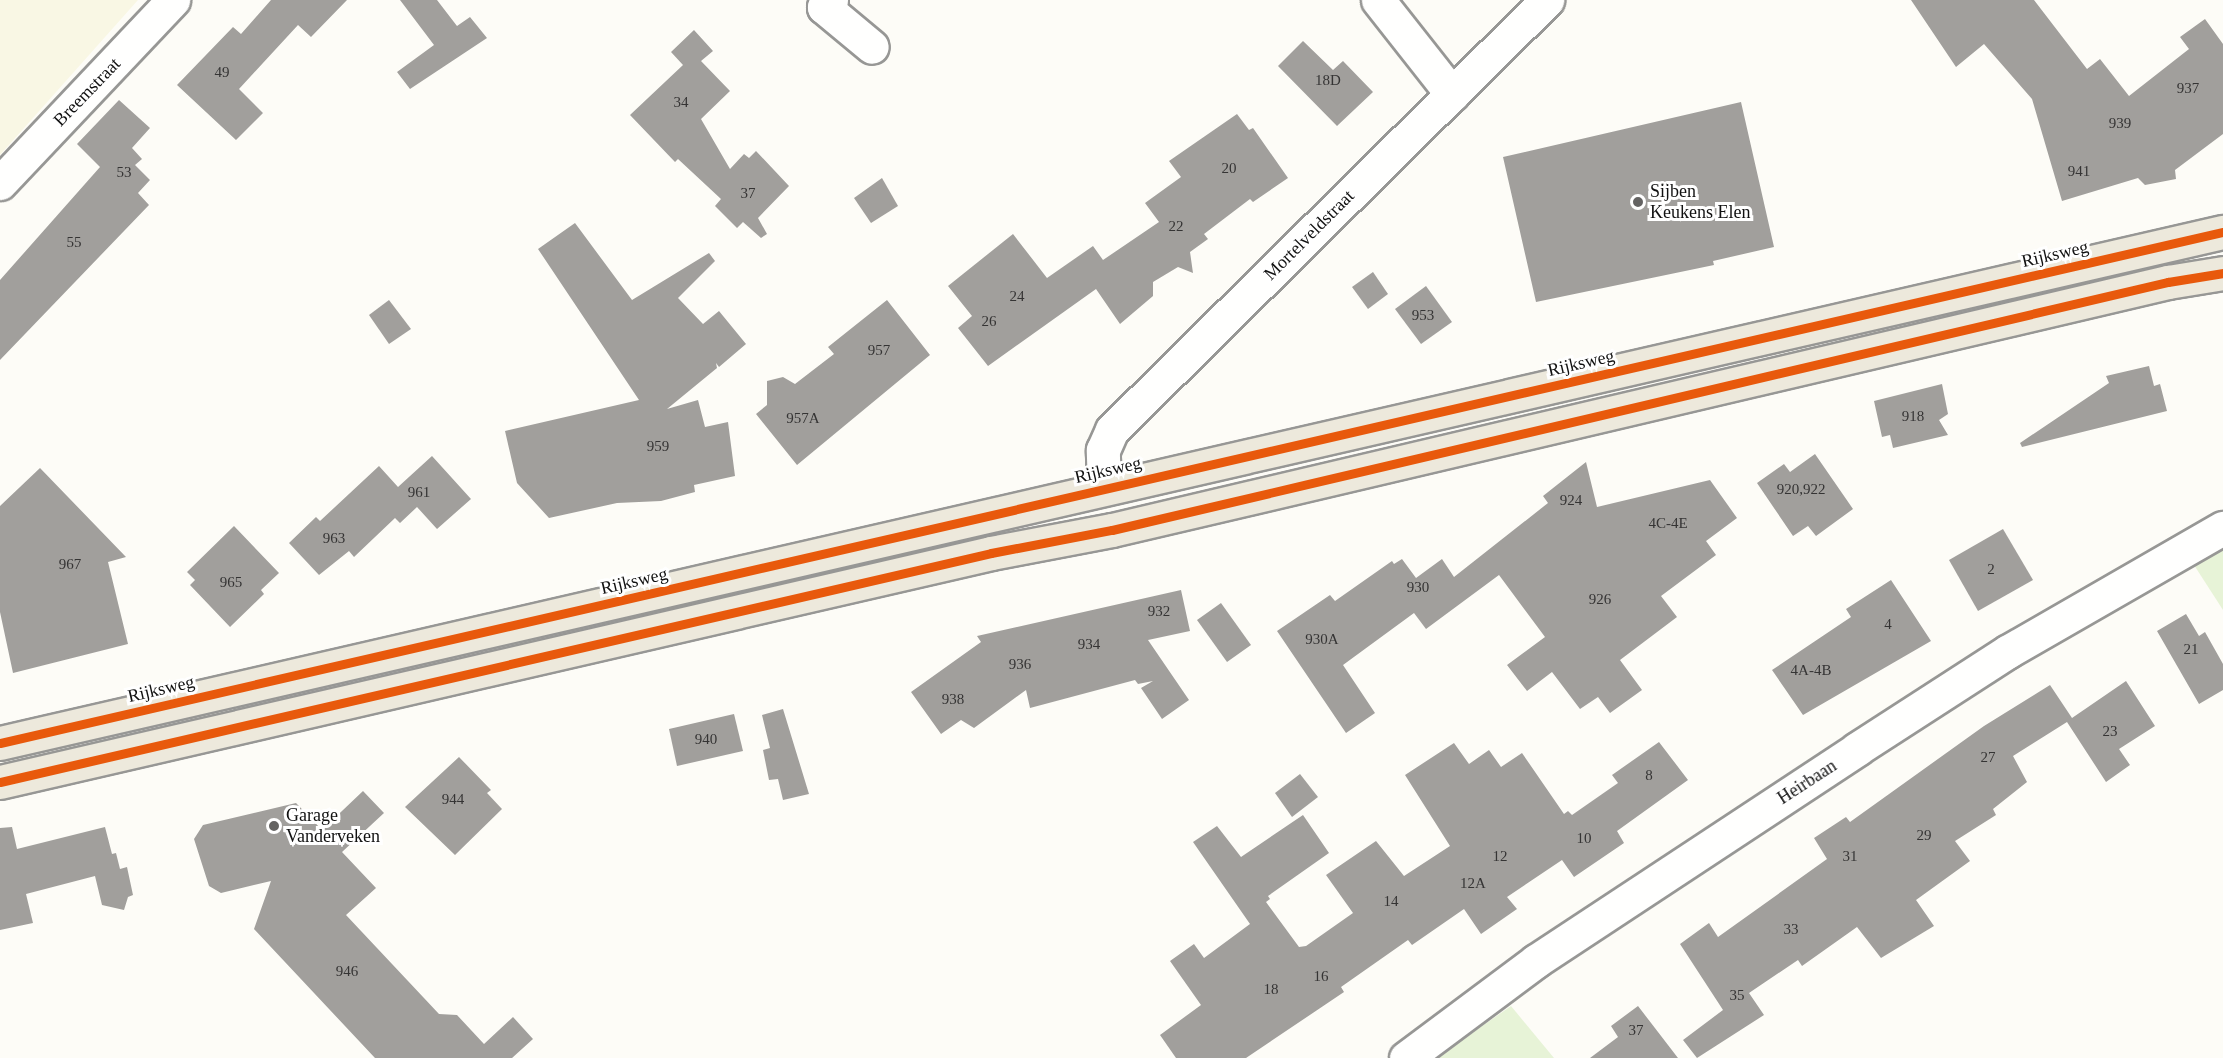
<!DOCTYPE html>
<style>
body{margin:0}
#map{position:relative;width:2223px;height:1058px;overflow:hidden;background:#fdfcf7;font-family:"Times New Roman",serif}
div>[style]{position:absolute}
.farmland>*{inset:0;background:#f9f7e4}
.green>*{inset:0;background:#e7f3d7}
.building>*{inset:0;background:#a19f9c}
.roads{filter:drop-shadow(2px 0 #979795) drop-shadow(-2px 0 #979795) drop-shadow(0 2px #979795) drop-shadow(0 -2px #979795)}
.minor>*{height:33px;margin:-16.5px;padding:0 16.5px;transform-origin:16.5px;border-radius:16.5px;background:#fffffe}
.primary>*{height:33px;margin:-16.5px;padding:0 16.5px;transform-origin:16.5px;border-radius:16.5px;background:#ede9dc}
.cycleway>*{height:9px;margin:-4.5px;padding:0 4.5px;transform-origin:4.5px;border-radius:4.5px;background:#e8590c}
.dots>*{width:16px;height:16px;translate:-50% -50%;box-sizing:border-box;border:3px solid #fff;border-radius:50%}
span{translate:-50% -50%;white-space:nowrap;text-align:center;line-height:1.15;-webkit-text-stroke:6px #fff;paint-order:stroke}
.number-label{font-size:15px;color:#353434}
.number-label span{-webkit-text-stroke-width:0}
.street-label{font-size:18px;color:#111}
.poi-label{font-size:18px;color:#111}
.left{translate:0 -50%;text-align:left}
</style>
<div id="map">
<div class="farmland">
<div style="clip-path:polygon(0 0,138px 0,0 155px)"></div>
</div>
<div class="green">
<div style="clip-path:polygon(2223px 549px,2223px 610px,2194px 565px)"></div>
<div style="clip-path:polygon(1511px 1006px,1554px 1058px,1436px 1058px)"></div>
</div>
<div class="building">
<div style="clip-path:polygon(271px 0,347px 0,311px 37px,298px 25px,239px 89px,263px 113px,236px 140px,177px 85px,233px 27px,241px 34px)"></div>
<div style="clip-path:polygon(400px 0,437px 0,457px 26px,470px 17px,487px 38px,410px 89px,397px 72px,434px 45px)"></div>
<div style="clip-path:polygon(1911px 0,2034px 0,2087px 69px,2100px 59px,2129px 96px,2189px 49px,2180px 37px,2205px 19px,2223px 44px,2223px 134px,2175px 170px,2176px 179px,2145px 185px,2138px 178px,2062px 201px,2032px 99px,1984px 44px,1956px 67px)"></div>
<div style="clip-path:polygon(694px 30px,713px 51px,701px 61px,730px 91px,701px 119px,730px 169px,744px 154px,749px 158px,756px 151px,789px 186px,758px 218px,767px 234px,761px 238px,743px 222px,737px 228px,715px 206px,721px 199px,678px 159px,675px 162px,630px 115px,683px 65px,671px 52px)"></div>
<div style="clip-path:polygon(1303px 41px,1333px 70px,1343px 61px,1373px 92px,1337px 126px,1278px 66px)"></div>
<div style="clip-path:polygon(119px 100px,150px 128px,132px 148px,142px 159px,135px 165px,150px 180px,138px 193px,149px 205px,0 360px,0 280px,100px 167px,77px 144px)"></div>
<div style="clip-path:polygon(1741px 102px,1774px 247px,1713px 261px,1714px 265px,1536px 302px,1503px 157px)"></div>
<div style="clip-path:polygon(1237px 114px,1249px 130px,1253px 128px,1288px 178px,1253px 202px,1250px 199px,1204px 234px,1208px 239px,1190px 252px,1193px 273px,1178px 267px,1153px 282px,1153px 296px,1120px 324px,1096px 289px,988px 366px,958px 328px,972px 316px,948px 286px,1013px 234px,1047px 278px,1093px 246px,1103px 260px,1159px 222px,1145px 203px,1181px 177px,1169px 161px)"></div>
<div style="clip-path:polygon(882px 178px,898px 206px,871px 223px,854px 198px)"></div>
<div style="clip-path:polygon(575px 223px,632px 300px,709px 253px,715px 261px,678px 298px,703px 324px,719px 311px,746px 344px,719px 367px,716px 363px,717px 368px,667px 409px,698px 400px,705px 427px,728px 422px,735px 476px,694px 485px,695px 492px,661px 501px,617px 503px,549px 518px,517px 483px,505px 431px,639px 400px,538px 249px)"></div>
<div style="clip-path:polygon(1373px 272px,1388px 294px,1368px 309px,1352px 287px)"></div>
<div style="clip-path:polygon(1426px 286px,1452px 322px,1421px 344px,1395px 309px)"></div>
<div style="clip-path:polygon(389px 300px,411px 329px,389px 344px,369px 315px)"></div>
<div style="clip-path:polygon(887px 300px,930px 355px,797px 465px,756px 414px,767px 405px,767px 381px,783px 377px,795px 384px,834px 354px,828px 347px)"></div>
<div style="clip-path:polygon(2149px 366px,2154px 386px,2160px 384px,2167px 411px,2022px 447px,2020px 443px,2109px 383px,2106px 376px)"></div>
<div style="clip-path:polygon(1942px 384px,1948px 414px,1939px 420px,1948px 435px,1893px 448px,1890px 435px,1882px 437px,1874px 401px)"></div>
<div style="clip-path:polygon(1815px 454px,1853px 509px,1816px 536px,1808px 526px,1793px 536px,1757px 483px,1784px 464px,1790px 472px)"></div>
<div style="clip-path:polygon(432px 456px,471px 499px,437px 529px,417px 507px,400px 523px,395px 518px,354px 557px,349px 551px,319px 575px,289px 543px,316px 517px,320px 521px,379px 466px,398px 487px)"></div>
<div style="clip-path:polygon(1586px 462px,1597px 507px,1710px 480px,1737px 518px,1706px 541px,1716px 555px,1661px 596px,1677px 617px,1620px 660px,1642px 690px,1610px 713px,1598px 697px,1580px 709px,1552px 672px,1527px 691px,1507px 665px,1545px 637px,1499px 575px,1426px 629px,1414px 613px,1343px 665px,1375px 713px,1346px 733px,1277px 631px,1330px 595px,1335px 601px,1392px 561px,1394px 564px,1402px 559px,1416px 578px,1442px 559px,1454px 577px,1548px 503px,1543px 496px)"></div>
<div style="clip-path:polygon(40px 468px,126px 557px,108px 562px,128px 644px,13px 673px,0 612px,0 506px)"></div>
<div style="clip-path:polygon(234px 526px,279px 573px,261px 590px,264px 594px,230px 627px,190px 585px,195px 580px,187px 572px)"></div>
<div style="clip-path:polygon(2003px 529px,2033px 580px,1978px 611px,1949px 560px)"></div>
<div style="clip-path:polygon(1891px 580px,1931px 641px,1803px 715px,1772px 670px,1851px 617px,1846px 609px)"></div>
<div style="clip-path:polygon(1181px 590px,1190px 631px,1148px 640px,1189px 700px,1162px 719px,1141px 688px,1153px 681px,1138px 684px,1135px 680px,1030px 708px,1026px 690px,974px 728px,961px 720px,941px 734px,911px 692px,981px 642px,977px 636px)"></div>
<div style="clip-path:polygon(1221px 603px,1251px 645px,1227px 662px,1197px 620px)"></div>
<div style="clip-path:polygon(2186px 614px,2199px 636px,2205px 632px,2223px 664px,2223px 690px,2199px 704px,2157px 631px)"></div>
<div style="clip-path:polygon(2126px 681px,2155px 726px,2119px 749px,2130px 765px,2106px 782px,2067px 722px,2013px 756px,2027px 782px,1993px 809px,1996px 815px,1955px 841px,1970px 861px,1916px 900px,1934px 926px,1881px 958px,1857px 927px,1802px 966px,1798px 960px,1749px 993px,1764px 1015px,1697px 1058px,1683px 1040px,1723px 1010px,1680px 944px,1709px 923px,1718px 937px,1827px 859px,1814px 838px,1846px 817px,1850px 822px,1984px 726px,2050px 685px,2072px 718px)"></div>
<div style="clip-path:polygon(783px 709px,809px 794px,783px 800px,778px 779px,769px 780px,763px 750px,770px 748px,762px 715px)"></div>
<div style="clip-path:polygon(734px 714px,743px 751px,677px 766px,669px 729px)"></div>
<div style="clip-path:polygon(1659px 742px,1688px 780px,1617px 831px,1624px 843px,1574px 877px,1562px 860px,1507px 897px,1517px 909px,1481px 934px,1464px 909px,1412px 945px,1408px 940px,1341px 987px,1344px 992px,1246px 1058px,1176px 1058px,1160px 1035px,1201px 1005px,1170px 961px,1194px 944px,1204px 958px,1250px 924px,1193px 842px,1217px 826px,1241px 857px,1303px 815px,1329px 853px,1268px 896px,1270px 899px,1266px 902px,1299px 947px,1306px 946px,1353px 913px,1326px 875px,1376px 841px,1404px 876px,1450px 846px,1405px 775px,1454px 743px,1469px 764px,1489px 750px,1501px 767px,1522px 753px,1564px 814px,1568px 811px,1572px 815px,1618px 783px,1612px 775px)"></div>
<div style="clip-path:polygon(459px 757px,491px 790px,487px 793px,502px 809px,455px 855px,405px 807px)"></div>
<div style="clip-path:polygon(1300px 774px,1318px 797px,1292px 817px,1275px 793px)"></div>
<div style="clip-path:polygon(363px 791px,384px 813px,342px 852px,376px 888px,346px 915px,439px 1014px,457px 1015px,484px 1044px,513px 1017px,533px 1039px,512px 1058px,375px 1058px,254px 929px,271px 881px,221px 893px,209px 886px,194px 839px,203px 825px,296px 803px,322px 830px)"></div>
<div style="clip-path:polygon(12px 827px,17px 849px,105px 827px,112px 854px,116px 853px,120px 869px,127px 867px,133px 895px,128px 897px,124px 910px,102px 905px,95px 876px,26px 894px,33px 923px,0 930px,0 828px)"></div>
<div style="clip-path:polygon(1638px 1006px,1678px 1058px,1590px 1058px,1618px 1037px,1611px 1026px)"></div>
</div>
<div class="roads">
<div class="minor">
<div style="left:831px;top:0;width:10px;rotate:135deg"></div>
<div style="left:824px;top:7px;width:62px;rotate:39.8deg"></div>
<div style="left:1378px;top:0;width:120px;rotate:51.8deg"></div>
<div style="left:0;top:183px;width:252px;rotate:-46.6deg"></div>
<div style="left:1104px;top:486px;width:36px;rotate:-92deg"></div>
<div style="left:1103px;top:450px;width:22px;rotate:-66deg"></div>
<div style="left:1112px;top:430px;width:612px;rotate:-44.67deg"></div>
<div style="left:1406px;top:1058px;width:162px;rotate:-36.7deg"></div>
<div style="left:1536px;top:961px;width:385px;rotate:-33.4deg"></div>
<div style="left:1857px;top:749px;width:179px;rotate:-32.9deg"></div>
<div style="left:2007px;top:652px;width:249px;rotate:-29.9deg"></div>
</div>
<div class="primary">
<div style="left:0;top:743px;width:2281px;rotate:-12.95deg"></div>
<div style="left:0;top:782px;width:1017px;rotate:-13.01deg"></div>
<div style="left:991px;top:553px;width:123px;rotate:-10.8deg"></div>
<div style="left:1112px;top:530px;width:1085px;rotate:-13.22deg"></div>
<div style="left:2168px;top:282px;width:56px;rotate:-9.3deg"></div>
</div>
</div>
<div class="cycleway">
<div style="left:0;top:743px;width:2281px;rotate:-12.95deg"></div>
<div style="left:0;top:782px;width:1017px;rotate:-13.01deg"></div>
<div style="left:991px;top:553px;width:123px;rotate:-10.8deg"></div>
<div style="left:1112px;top:530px;width:1085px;rotate:-13.22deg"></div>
<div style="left:2168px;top:282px;width:56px;rotate:-9.3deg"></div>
</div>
<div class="dots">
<div style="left:1638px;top:202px;background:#646362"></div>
<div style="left:274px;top:826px;background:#646362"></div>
</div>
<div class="number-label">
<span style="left:222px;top:73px">49</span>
<span style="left:1328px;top:81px">18D</span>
<span style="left:2188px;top:89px">937</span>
<span style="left:681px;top:103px">34</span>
<span style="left:2120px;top:124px">939</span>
<span style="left:1229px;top:169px">20</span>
<span style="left:2079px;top:172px">941</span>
<span style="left:124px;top:173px">53</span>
<span style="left:748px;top:194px">37</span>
<span style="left:1176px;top:227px">22</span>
<span style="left:74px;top:243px">55</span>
<span style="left:1017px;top:297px">24</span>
<span style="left:1423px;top:316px">953</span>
<span style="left:989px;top:322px">26</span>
<span style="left:879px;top:351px">957</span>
<span style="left:1913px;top:417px">918</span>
<span style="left:803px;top:419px">957A</span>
<span style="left:658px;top:447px">959</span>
<span style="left:1801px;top:490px">920,922</span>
<span style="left:419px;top:493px">961</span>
<span style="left:1571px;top:501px">924</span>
<span style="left:1668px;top:524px">4C-4E</span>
<span style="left:334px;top:539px">963</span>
<span style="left:70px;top:565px">967</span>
<span style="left:1991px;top:570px">2</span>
<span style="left:231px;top:583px">965</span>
<span style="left:1418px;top:588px">930</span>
<span style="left:1600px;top:600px">926</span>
<span style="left:1159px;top:612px">932</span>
<span style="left:1888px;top:625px">4</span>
<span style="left:1322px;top:640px">930A</span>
<span style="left:1089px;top:645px">934</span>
<span style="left:2191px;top:650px">21</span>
<span style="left:1020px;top:665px">936</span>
<span style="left:1811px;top:671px">4A-4B</span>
<span style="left:953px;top:700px">938</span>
<span style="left:2110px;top:732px">23</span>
<span style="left:706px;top:740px">940</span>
<span style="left:1988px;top:758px">27</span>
<span style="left:1649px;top:776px">8</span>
<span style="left:453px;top:800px">944</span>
<span style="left:1924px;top:836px">29</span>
<span style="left:1584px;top:839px">10</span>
<span style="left:1500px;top:857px">12</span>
<span style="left:1850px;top:857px">31</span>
<span style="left:1473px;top:884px">12A</span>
<span style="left:1391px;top:902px">14</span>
<span style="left:1791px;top:930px">33</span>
<span style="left:347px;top:972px">946</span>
<span style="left:1321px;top:977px">16</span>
<span style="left:1271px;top:990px">18</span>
<span style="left:1737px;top:996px">35</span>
<span style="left:1636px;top:1031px">37</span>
</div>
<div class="street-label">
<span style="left:87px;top:92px;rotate:-46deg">Breemstraat</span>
<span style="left:1309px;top:235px;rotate:-45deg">Mortelveldstraat</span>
<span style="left:2055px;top:254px;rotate:-13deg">Rijksweg</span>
<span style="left:1581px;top:363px;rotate:-13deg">Rijksweg</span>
<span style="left:1108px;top:470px;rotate:-13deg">Rijksweg</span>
<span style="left:634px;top:581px;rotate:-13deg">Rijksweg</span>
<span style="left:161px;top:689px;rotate:-13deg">Rijksweg</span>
<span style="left:1807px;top:782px;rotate:-33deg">Heirbaan</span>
</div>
<div class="poi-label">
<span class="left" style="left:1650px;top:202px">Sijben<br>Keukens Elen</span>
<span class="left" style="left:286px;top:826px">Garage<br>Vanderveken</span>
</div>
</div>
